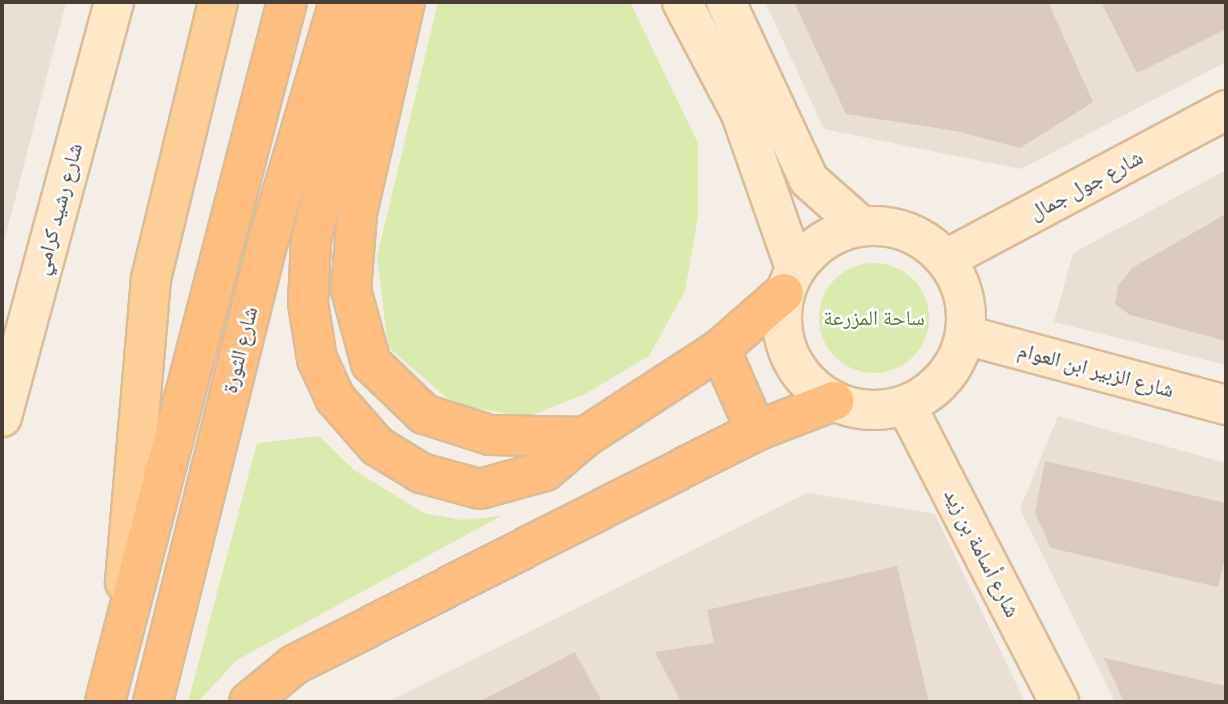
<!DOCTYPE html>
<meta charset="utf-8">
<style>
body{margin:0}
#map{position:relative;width:1228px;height:704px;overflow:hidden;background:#f5eee7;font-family:"Roboto Condensed","Noto Naskh Arabic",sans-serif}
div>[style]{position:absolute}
.residential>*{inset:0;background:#e9dfd5}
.green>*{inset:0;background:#dbebad}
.round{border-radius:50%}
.building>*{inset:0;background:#dacabf}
.roads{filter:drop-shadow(2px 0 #dbbc96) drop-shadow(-2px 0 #dbbc96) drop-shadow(0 2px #dbbc96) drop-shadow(0 -2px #dbbc96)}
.secondary>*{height:38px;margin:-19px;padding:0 19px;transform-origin:19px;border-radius:19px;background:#ffe7c7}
.secondary>.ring{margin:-19px;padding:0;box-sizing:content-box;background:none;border:38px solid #ffe7c7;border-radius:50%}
.primary>*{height:38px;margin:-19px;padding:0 19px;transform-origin:19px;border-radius:19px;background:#ffcd96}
.trunk>*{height:38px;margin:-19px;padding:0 19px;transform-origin:19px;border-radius:19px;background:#ffbe7f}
span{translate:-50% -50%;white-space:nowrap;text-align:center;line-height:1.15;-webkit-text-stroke:5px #fff;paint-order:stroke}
.street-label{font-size:21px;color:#483d35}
.park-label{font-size:21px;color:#577e24}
.frame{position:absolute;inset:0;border:4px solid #483d35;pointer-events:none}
</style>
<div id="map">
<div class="residential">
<div style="clip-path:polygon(2px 2px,66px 2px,2px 250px)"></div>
<div style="clip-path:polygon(765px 2px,1226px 2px,1226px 62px,1021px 169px,824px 129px)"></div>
<div style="clip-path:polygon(1226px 170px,1226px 365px,1054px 322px,1073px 253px)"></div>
<div style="clip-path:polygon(1058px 416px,1226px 463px,1226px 702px,1115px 702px,1020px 509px)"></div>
<div style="clip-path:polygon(807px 493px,935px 514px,1025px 702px,388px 702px)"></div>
</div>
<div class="green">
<div style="clip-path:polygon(438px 2px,630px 2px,698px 143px,698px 216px,685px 291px,649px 356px,585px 394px,528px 417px,455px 405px,388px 347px,377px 257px)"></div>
<div class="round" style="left:819px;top:263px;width:110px;height:110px"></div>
<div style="clip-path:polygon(319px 436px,354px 470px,424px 513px,462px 520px,501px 516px,237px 660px,198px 702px,188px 702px,257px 443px)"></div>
</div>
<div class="building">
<div style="clip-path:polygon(794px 2px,1048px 2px,1093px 102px,1020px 148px,956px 131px,846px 114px)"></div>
<div style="clip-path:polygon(1101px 2px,1226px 2px,1226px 29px,1137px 73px)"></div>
<div style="clip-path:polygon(1226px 214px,1226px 341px,1130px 315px,1115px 304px,1118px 286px,1132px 268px)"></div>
<div style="clip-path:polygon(1045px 461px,1226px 503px,1226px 553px,1218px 587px,1051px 548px,1035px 513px)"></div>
<div style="clip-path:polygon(897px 566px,929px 702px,681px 702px,655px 652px,714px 643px,707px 610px)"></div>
<div style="clip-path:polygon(575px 652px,602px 702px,479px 702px)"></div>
<div style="clip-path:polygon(1104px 658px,1226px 686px,1226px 702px,1124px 702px)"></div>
</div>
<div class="roads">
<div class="secondary">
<div style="left:682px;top:2px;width:127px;rotate:62.2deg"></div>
<div style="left:741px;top:114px;width:163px;rotate:70.7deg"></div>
<div style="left:726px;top:2px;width:196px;rotate:65deg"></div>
<div style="left:809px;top:180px;width:69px;rotate:41.5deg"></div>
<div class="ring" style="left:782px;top:226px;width:146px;height:146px"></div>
<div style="left:946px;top:259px;width:317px;rotate:-28deg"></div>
<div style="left:965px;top:335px;width:270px;rotate:15deg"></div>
<div style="left:906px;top:405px;width:334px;rotate:62.7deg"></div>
<div style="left:2px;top:417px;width:430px;rotate:-74.9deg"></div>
</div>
<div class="primary">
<div style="left:125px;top:582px;width:304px;rotate:-85.1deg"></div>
<div style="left:151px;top:279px;width:285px;rotate:-76.4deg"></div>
</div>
<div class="trunk">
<div style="left:370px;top:2px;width:246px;rotate:103.9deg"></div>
<div style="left:311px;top:241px;width:62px;rotate:92.8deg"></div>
<div style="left:308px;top:303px;width:57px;rotate:80.9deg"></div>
<div style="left:317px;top:359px;width:43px;rotate:65.2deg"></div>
<div style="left:335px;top:398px;width:64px;rotate:48.8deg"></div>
<div style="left:377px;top:446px;width:52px;rotate:31.5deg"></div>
<div style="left:421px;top:473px;width:61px;rotate:15.2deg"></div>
<div style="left:480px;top:489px;width:67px;rotate:-15.5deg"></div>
<div style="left:545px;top:471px;width:52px;rotate:-40.4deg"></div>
<div style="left:585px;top:437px;width:161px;rotate:-33.1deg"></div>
<div style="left:720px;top:349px;width:85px;rotate:-41.2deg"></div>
<div style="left:405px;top:2px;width:217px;rotate:102.8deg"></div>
<div style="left:357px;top:214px;width:76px;rotate:94.5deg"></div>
<div style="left:351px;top:290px;width:76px;rotate:74.7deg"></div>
<div style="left:371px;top:363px;width:74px;rotate:43.9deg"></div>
<div style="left:424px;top:414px;width:69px;rotate:17.7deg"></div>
<div style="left:490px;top:435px;width:95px;rotate:1.2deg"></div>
<div style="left:720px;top:349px;width:90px;rotate:66.3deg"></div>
<div style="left:105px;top:702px;width:723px;rotate:-75.43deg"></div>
<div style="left:153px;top:702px;width:478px;rotate:-76deg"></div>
<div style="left:269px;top:238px;width:246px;rotate:-73.5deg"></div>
<div style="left:249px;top:702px;width:58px;rotate:-39.4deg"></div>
<div style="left:294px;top:665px;width:518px;rotate:-26.86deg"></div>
<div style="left:756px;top:431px;width:84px;rotate:-21deg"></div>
</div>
</div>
<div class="street-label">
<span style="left:1086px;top:185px;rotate:-28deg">شارع جول جمال</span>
<span style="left:58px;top:209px;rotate:-75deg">شارع رشيد كرامي</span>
<span style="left:240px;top:350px;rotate:-76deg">شارع الثورة</span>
<span style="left:1096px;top:370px;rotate:15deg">شارع الزبير ابن العوام</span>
<span style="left:982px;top:553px;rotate:63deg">شارع أسامة بن زيد</span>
</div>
<div class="park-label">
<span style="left:874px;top:318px">ساحة المزرعة</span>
</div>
<div class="frame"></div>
</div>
